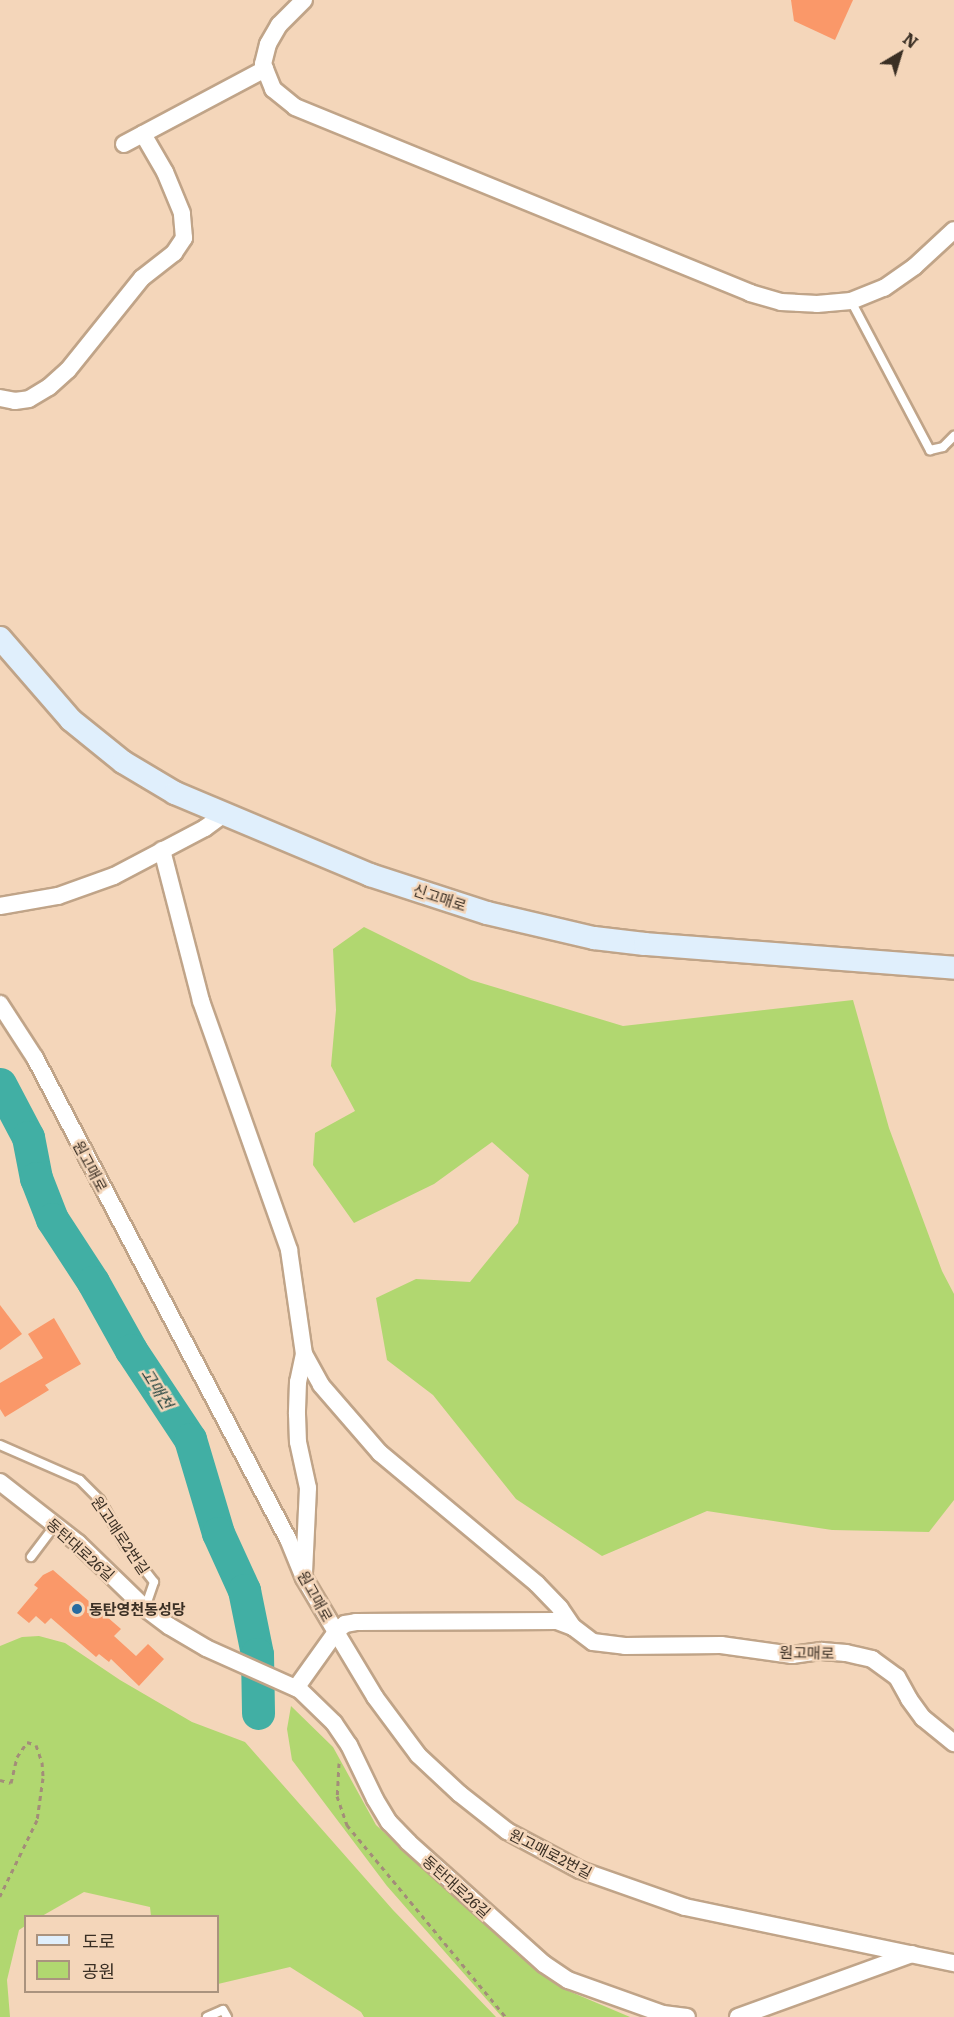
<!DOCTYPE html>
<meta charset="utf-8">
<style>
body{margin:0}
#map{position:relative;width:954px;height:2017px;overflow:hidden;background:#f4d6ba;font-family:Literata,"Noto Sans KR",serif}
div>[style]{position:absolute}
.green>*{inset:0;background:#b1d770}
.river>*{height:33px;margin:-16.5px;padding:0 16.5px;transform-origin:16.5px;border-radius:16.5px;background:#41afa4}
.building>*{inset:0;background:#fa9869}
.path>*{height:3px;margin-top:-1.5px;transform-origin:0;background:repeating-linear-gradient(90deg,#a38d79 0 4.5px,transparent 0 9px)}
.roads{filter:drop-shadow(2px 0 #c0a488) drop-shadow(-2px 0 #c0a488) drop-shadow(0 2px #c0a488) drop-shadow(0 -2px #c0a488)}
.lane>*{height:8px;margin:-4px;padding:0 4px;transform-origin:4px;border-radius:4px;background:#fff}
.street>*{height:16px;margin:-8px;padding:0 8px;transform-origin:8px;border-radius:8px;background:#fff}
.secondary>*{height:22px;margin:-11px;padding:0 11px;transform-origin:11px;border-radius:11px;background:#e0effc}
.dots>*{width:16px;height:16px;translate:-50% -50%;box-sizing:border-box;border:3px solid #f4d6ba;border-radius:50%}
span{translate:-50% -50%;white-space:nowrap;text-align:center;line-height:1.15;-webkit-text-stroke:5px #f4d6ba;paint-order:stroke}
.street-label{font-size:15px;color:#3a2f24}
.poi-label{font-size:15px;color:#3a2f24;font-weight:700}
.left{translate:0 -50%;text-align:left}
.water-label{font-size:16px;color:#1f403c;font-style:italic}
.legend{position:absolute;left:24px;top:1915px;width:195px;height:78px;box-sizing:border-box;background:#f4d6ba;border:2px solid #aa937e;margin:0;padding:8px 10px;list-style:none;font-size:18px;color:#3a2f24}
.legend li{display:flex;align-items:center;gap:12px;height:30px}
.legend b{width:30px;border:2px solid #aa937e}
.north{position:absolute;left:870px;top:24px;width:60px;height:60px;-webkit-text-stroke:4px #f4d6ba;paint-order:stroke;rotate:38deg;font-size:16px;font-weight:700;line-height:24px;text-align:center;color:#3a2f24}
.north::after{content:'';display:block;margin:auto;width:21px;height:27px;background:#3a2f24;clip-path:polygon(50% 0,100% 100%,50% 72%,0 100%)}
</style>
<div id="map">
<div class="green">
<div style="clip-path:polygon(364px 927px,471px 980px,623px 1026px,853px 1000px,889px 1128px,942px 1271px,954px 1294px,954px 1500px,929px 1532px,832px 1530px,707px 1511px,602px 1556px,516px 1499px,433px 1395px,387px 1360px,376px 1298px,416px 1279px,470px 1282px,518px 1223px,529px 1175px,492px 1142px,434px 1184px,354px 1223px,313px 1165px,315px 1133px,355px 1111px,331px 1066px,336px 1010px,333px 949px)"></div>
<div style="clip-path:polygon(39px 1636px,65px 1643px,120px 1680px,192px 1722px,245px 1742px,393px 1910px,496px 2017px,364px 2017px,361px 2012px,290px 1967px,218px 1984px,218px 1916px,151px 1916px,150px 1907px,84px 1892px,42px 1916px,26px 1916px,25px 1926px,19px 1930px,7px 1980px,10px 2017px,0 2017px,0 1646px,22px 1637px)"></div>
<div style="clip-path:polygon(291px 1706px,333px 1747px,376px 1825px,519px 1956px,564px 1989px,630px 2017px,502px 2017px,387px 1886px,292px 1760px,287px 1729px)"></div>
</div>
<div class="river">
<div style="left:0;top:1084px;width:60px;rotate:62.2deg"></div>
<div style="left:28px;top:1137px;width:42px;rotate:79deg"></div>
<div style="left:36px;top:1178px;width:44px;rotate:68.7deg"></div>
<div style="left:52px;top:1219px;width:75px;rotate:56.9deg"></div>
<div style="left:93px;top:1282px;width:78px;rotate:60.8deg"></div>
<div style="left:131px;top:1350px;width:107px;rotate:56.5deg"></div>
<div style="left:190px;top:1439px;width:98px;rotate:73.4deg"></div>
<div style="left:218px;top:1533px;width:63px;rotate:65.5deg"></div>
<div style="left:244px;top:1590px;width:65px;rotate:78.5deg"></div>
<div style="left:257px;top:1654px;width:59px;rotate:89deg"></div>
</div>
<div class="building">
<div style="clip-path:polygon(791px 0,853px 0,835px 40px,794px 21px)"></div>
<div style="clip-path:polygon(0 1305px,22px 1334px,0 1350px)"></div>
<div style="clip-path:polygon(54px 1318px,81px 1364px,45px 1385px,49px 1390px,5px 1417px,0 1409px,0 1383px,43px 1358px,28px 1334px)"></div>
<div style="clip-path:polygon(53px 1570px,121px 1629px,114px 1636px,136px 1656px,148px 1644px,164px 1659px,139px 1686px,111px 1659px,109px 1662px,99px 1654px,96px 1657px,51px 1618px,45px 1624px,36px 1616px,29px 1623px,17px 1613px,38px 1588px,34px 1585px,43px 1575px)"></div>
</div>
<div class="path">
<div style="left:339px;top:1763px;width:33px;rotate:93deg"></div>
<div style="left:337px;top:1796px;width:31px;rotate:71deg"></div>
<div style="left:347px;top:1825px;width:249px;rotate:50.4deg"></div>
<div style="left:0;top:1780px;width:11px;rotate:15deg"></div>
<div style="left:11px;top:1783px;width:27px;rotate:-77deg"></div>
<div style="left:17px;top:1757px;width:18px;rotate:-56deg"></div>
<div style="left:27px;top:1742px;width:9px;rotate:18deg"></div>
<div style="left:36px;top:1745px;width:18px;rotate:71deg"></div>
<div style="left:42px;top:1762px;width:16px;rotate:86deg"></div>
<div style="left:43px;top:1778px;width:42px;rotate:98.1deg"></div>
<div style="left:37px;top:1820px;width:85px;rotate:116deg"></div>
</div>
<div class="roads">
<div class="lane">
<div style="left:851px;top:301px;width:169px;rotate:62.1deg"></div>
<div style="left:930px;top:450px;width:13px;rotate:-13deg"></div>
<div style="left:943px;top:447px;width:16px;rotate:-45deg"></div>
<div style="left:0;top:1445px;width:87px;rotate:23.6deg"></div>
<div style="left:80px;top:1480px;width:28px;rotate:45deg"></div>
<div style="left:100px;top:1500px;width:51px;rotate:60.9deg"></div>
<div style="left:125px;top:1545px;width:47px;rotate:51.9deg"></div>
<div style="left:154px;top:1582px;width:28px;rotate:109deg"></div>
<div style="left:31px;top:1557px;width:40px;rotate:-53deg"></div>
<div style="left:207px;top:2017px;width:17px;rotate:-24deg"></div>
<div style="left:223px;top:2010px;width:8px;rotate:60deg"></div>
</div>
<div class="street">
<div style="left:304px;top:0;width:35px;rotate:135deg"></div>
<div style="left:279px;top:25px;width:22px;rotate:120deg"></div>
<div style="left:268px;top:44px;width:21px;rotate:104deg"></div>
<div style="left:263px;top:64px;width:27px;rotate:68deg"></div>
<div style="left:273px;top:89px;width:28px;rotate:39deg"></div>
<div style="left:295px;top:107px;width:492px;rotate:22.2deg"></div>
<div style="left:750px;top:293px;width:32px;rotate:16deg"></div>
<div style="left:781px;top:302px;width:36px;rotate:3deg"></div>
<div style="left:817px;top:304px;width:34px;rotate:-5deg"></div>
<div style="left:851px;top:301px;width:35px;rotate:-22deg"></div>
<div style="left:884px;top:288px;width:37px;rotate:-35deg"></div>
<div style="left:914px;top:267px;width:54px;rotate:-42.8deg"></div>
<div style="left:124px;top:144px;width:160px;rotate:-28deg"></div>
<div style="left:0;top:398px;width:15px;rotate:11deg"></div>
<div style="left:15px;top:401px;width:14px;rotate:-8deg"></div>
<div style="left:29px;top:399px;width:23px;rotate:-31deg"></div>
<div style="left:49px;top:387px;width:25px;rotate:-42deg"></div>
<div style="left:68px;top:370px;width:118px;rotate:-51.2deg"></div>
<div style="left:142px;top:278px;width:41px;rotate:-38deg"></div>
<div style="left:174px;top:253px;width:18px;rotate:-56deg"></div>
<div style="left:184px;top:238px;width:25px;rotate:-95deg"></div>
<div style="left:182px;top:213px;width:44px;rotate:-112.5deg"></div>
<div style="left:165px;top:172px;width:44px;rotate:-120.1deg"></div>
<div style="left:162px;top:850px;width:156px;rotate:75.5deg"></div>
<div style="left:201px;top:1001px;width:264px;rotate:70.5deg"></div>
<div style="left:289px;top:1250px;width:105px;rotate:81.8deg"></div>
<div style="left:304px;top:1354px;width:29px;rotate:102deg"></div>
<div style="left:298px;top:1382px;width:32px;rotate:92deg"></div>
<div style="left:297px;top:1414px;width:28px;rotate:88deg"></div>
<div style="left:298px;top:1442px;width:47px;rotate:77.7deg"></div>
<div style="left:308px;top:1488px;width:86px;rotate:92.7deg"></div>
<div style="left:0;top:906px;width:59px;rotate:-9.8deg"></div>
<div style="left:58px;top:896px;width:59px;rotate:-19.7deg"></div>
<div style="left:114px;top:876px;width:103px;rotate:-27.8deg"></div>
<div style="left:205px;top:828px;width:24px;rotate:-36deg"></div>
<div style="left:0;top:1004px;width:64px;rotate:57.1deg"></div>
<div style="left:35px;top:1058px;width:543px;rotate:62.26deg"></div>
<div style="left:288px;top:1539px;width:42px;rotate:67.7deg"></div>
<div style="left:304px;top:1578px;width:63px;rotate:59.3deg"></div>
<div style="left:336px;top:1632px;width:12px;rotate:-42deg"></div>
<div style="left:345px;top:1624px;width:11px;rotate:-10deg"></div>
<div style="left:356px;top:1622px;width:201px;rotate:-0.3deg"></div>
<div style="left:557px;top:1621px;width:17px;rotate:21deg"></div>
<div style="left:573px;top:1627px;width:25px;rotate:37deg"></div>
<div style="left:593px;top:1642px;width:32px;rotate:7deg"></div>
<div style="left:625px;top:1646px;width:96px;rotate:-0.6deg"></div>
<div style="left:721px;top:1645px;width:72px;rotate:8deg"></div>
<div style="left:792px;top:1655px;width:30px;rotate:-8deg"></div>
<div style="left:822px;top:1651px;width:24px;rotate:5deg"></div>
<div style="left:846px;top:1653px;width:27px;rotate:13deg"></div>
<div style="left:872px;top:1659px;width:31px;rotate:36deg"></div>
<div style="left:897px;top:1677px;width:25px;rotate:61deg"></div>
<div style="left:909px;top:1699px;width:24px;rotate:54deg"></div>
<div style="left:923px;top:1718px;width:40px;rotate:39deg"></div>
<div style="left:304px;top:1354px;width:35px;rotate:61deg"></div>
<div style="left:321px;top:1385px;width:90px;rotate:49.1deg"></div>
<div style="left:380px;top:1453px;width:204px;rotate:39.8deg"></div>
<div style="left:537px;top:1584px;width:33px;rotate:46deg"></div>
<div style="left:560px;top:1608px;width:23px;rotate:56deg"></div>
<div style="left:0;top:1482px;width:99px;rotate:38deg"></div>
<div style="left:78px;top:1543px;width:93px;rotate:44.1deg"></div>
<div style="left:145px;top:1608px;width:30px;rotate:37deg"></div>
<div style="left:169px;top:1626px;width:43px;rotate:30.7deg"></div>
<div style="left:206px;top:1648px;width:103px;rotate:24.1deg"></div>
<div style="left:300px;top:1690px;width:47px;rotate:44.1deg"></div>
<div style="left:334px;top:1723px;width:27px;rotate:56deg"></div>
<div style="left:349px;top:1745px;width:60px;rotate:64.3deg"></div>
<div style="left:375px;top:1799px;width:27px;rotate:59deg"></div>
<div style="left:389px;top:1822px;width:28px;rotate:46deg"></div>
<div style="left:408px;top:1842px;width:183px;rotate:41.9deg"></div>
<div style="left:544px;top:1964px;width:29px;rotate:34deg"></div>
<div style="left:568px;top:1980px;width:101px;rotate:19.7deg"></div>
<div style="left:663px;top:2014px;width:24px;rotate:7deg"></div>
<div style="left:296px;top:1688px;width:69px;rotate:-54.5deg"></div>
<div style="left:336px;top:1632px;width:76px;rotate:59deg"></div>
<div style="left:375px;top:1697px;width:72px;rotate:53.4deg"></div>
<div style="left:418px;top:1755px;width:57px;rotate:42.9deg"></div>
<div style="left:460px;top:1794px;width:60px;rotate:38.2deg"></div>
<div style="left:507px;top:1831px;width:83px;rotate:28.1deg"></div>
<div style="left:580px;top:1870px;width:111px;rotate:19.4deg"></div>
<div style="left:685px;top:1907px;width:275px;rotate:11.8deg"></div>
<div style="left:738px;top:2017px;width:185px;rotate:-19.9deg"></div>
</div>
<div class="secondary">
<div style="left:0;top:638px;width:108px;rotate:49.1deg"></div>
<div style="left:71px;top:720px;width:67px;rotate:38.9deg"></div>
<div style="left:123px;top:762px;width:61px;rotate:30.8deg"></div>
<div style="left:175px;top:793px;width:212px;rotate:22.8deg"></div>
<div style="left:370px;top:875px;width:123px;rotate:18deg"></div>
<div style="left:487px;top:913px;width:110px;rotate:13.2deg"></div>
<div style="left:594px;top:938px;width:51px;rotate:6.7deg"></div>
<div style="left:645px;top:944px;width:310px;rotate:4.4deg"></div>
</div>
</div>
<div class="dots">
<div style="left:77px;top:1609px;background:#276ba0"></div>
</div>
<div class="street-label">
<span style="left:440px;top:897px;rotate:18deg">신고매로</span>
<span style="left:91px;top:1166px;rotate:62deg">원고매로</span>
<span style="left:121px;top:1535px;rotate:56deg">원고매로2번길</span>
<span style="left:81px;top:1549px;rotate:42deg">동탄대로26길</span>
<span style="left:316px;top:1596px;rotate:61deg">원고매로</span>
<span style="left:807px;top:1652px;rotate:1deg">원고매로</span>
<span style="left:551px;top:1853px;rotate:27deg">원고매로2번길</span>
<span style="left:457px;top:1886px;rotate:42deg">동탄대로26길</span>
</div>
<div class="poi-label">
<span class="left" style="left:89px;top:1609px">동탄영천동성당</span>
</div>
<div class="water-label">
<span style="left:158px;top:1388px;rotate:58deg">고매천</span>
</div>
<ul class="legend">
<li><b style="height:8px;background:#e0effc"></b>도로</li>
<li><b style="height:16px;background:#b1d770"></b>공원</li>
</ul>
<div class="north">N</div>
</div>
